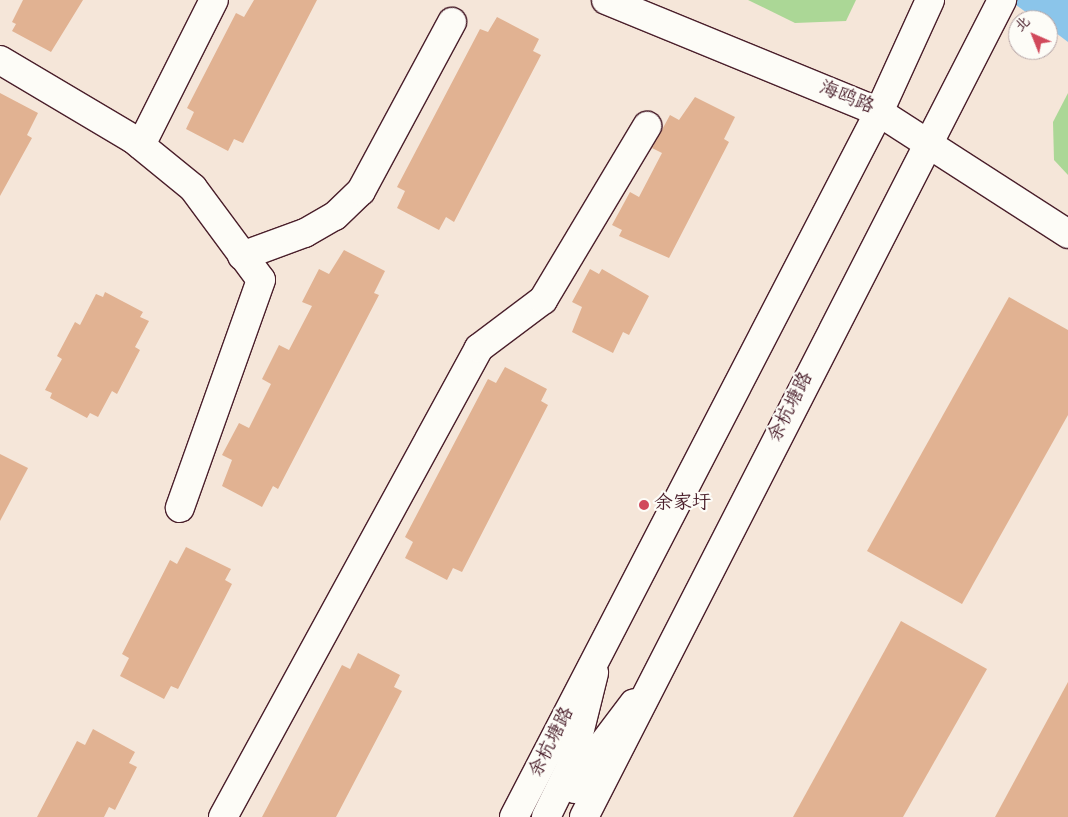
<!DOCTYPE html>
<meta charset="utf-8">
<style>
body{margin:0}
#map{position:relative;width:1068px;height:817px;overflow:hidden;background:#f5e6d9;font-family:Dekko,"LXGW WenKai TC",sans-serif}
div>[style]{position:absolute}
.green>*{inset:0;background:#abd796}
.water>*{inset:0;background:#8bc5ea}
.building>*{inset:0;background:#e1b292}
.roads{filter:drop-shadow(1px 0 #4a1f2b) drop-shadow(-1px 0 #4a1f2b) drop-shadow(0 1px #4a1f2b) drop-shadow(0 -1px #4a1f2b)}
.minor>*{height:28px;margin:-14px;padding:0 14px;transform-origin:14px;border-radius:14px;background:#fdfcf7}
.tertiary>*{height:28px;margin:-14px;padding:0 14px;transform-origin:14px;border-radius:14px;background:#fdfcf7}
.secondary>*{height:28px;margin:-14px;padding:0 14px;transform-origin:14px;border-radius:14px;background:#fdfcf7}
.dots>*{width:14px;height:14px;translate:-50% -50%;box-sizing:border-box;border:2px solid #fdfcf7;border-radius:50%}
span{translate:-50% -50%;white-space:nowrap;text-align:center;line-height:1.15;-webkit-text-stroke:4.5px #fdfcf7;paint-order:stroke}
.street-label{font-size:19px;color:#4a1f2b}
.poi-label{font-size:19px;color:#4a1f2b}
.left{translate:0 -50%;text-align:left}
.north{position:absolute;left:1008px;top:10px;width:50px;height:50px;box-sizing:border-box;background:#fdfcf7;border:1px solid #b5a4a5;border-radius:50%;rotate:316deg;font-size:14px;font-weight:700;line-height:20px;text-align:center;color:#4a1f2b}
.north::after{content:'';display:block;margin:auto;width:18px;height:22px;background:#d1495b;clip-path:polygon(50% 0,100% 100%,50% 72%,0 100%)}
</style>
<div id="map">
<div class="green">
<div style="clip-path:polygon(748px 0,856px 0,846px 21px,795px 23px)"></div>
<div style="clip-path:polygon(1068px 93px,1068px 175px,1054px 160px,1053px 122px)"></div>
</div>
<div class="water">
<div style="clip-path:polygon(1009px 0,1068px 0,1068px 42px,1048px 27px,1048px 20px,1037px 20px)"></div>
</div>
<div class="building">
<div style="clip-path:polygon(23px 0,83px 0,51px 52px,12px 31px,16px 24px,12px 22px)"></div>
<div style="clip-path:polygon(254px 0,317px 0,243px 143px,234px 139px,228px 151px,186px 129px,194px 112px,187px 108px,236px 13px,244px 17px)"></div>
<div style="clip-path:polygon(497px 17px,539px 39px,533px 51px,541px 55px,454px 222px,446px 217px,439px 230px,397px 208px,405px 191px,397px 187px,480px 29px,488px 32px)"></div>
<div style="clip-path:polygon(0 93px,38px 113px,27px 135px,32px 138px,0 196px)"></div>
<div style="clip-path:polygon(695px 97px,735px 117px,724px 139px,729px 142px,669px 258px,619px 236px,622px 230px,612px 225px,630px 192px,639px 197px,662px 153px,652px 148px,670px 115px,679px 120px)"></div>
<div style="clip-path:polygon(344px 250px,385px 271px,374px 293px,379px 295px,278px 489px,273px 486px,262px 507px,222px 486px,232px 460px,222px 455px,239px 423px,249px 428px,271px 384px,262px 379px,279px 345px,289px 350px,312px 306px,302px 302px,319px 269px,329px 274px)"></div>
<div style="clip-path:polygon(590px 269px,599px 274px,602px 269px,649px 296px,629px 335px,623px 332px,613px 353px,572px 332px,582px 307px,572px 302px)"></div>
<div style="clip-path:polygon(105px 292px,143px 312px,140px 317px,149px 321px,135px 347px,140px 350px,117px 394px,112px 391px,98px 417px,90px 413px,87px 418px,50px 398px,52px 393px,45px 390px,62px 359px,57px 356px,75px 322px,80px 325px,96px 294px,103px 297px)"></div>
<div style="clip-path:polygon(1009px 297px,1068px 330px,1068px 415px,962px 604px,867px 551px)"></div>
<div style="clip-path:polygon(505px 367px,547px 389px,541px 401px,548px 405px,462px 572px,453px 568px,447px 580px,405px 558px,413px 542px,405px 537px,488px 379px,496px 383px)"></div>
<div style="clip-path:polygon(0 454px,28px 468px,0 521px)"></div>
<div style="clip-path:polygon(186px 547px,231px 569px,225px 580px,232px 584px,178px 689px,171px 686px,164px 699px,120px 676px,129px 658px,122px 654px,170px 560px,177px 564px)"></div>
<div style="clip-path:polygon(901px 621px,987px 669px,903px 817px,793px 817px)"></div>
<div style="clip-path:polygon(358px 653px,400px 675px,394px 687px,402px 691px,336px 817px,262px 817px,342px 665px,350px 669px)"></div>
<div style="clip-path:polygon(1068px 682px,1068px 817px,995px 817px)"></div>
<div style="clip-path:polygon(93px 729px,135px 752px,129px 763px,137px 767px,115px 810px,109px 807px,104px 817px,37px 817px,77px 741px,85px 745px)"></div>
</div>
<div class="roads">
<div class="minor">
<div style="left:606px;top:0;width:295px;rotate:22.3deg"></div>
<div style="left:879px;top:112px;width:225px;rotate:32.8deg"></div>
<div style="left:0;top:60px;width:155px;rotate:30.7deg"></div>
<div style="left:133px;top:139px;width:77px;rotate:39.2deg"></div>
<div style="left:193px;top:188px;width:114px;rotate:53.5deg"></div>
<div style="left:261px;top:280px;width:242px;rotate:109.6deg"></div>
<div style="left:141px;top:145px;width:162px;rotate:-63.3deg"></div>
<div style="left:242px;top:256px;width:67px;rotate:-20.1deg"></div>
<div style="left:305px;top:233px;width:34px;rotate:-30deg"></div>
<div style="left:335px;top:216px;width:36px;rotate:-44deg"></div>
<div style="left:361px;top:191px;width:192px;rotate:-61.7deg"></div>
<div style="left:223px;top:817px;width:534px;rotate:-61.37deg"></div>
<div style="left:479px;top:348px;width:80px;rotate:-36.9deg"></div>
<div style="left:543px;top:300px;width:203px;rotate:-59.1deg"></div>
</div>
<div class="tertiary">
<div style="left:575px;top:789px;width:28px;rotate:-63deg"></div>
<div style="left:588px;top:764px;width:76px;rotate:-53deg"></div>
<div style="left:546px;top:817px;width:57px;rotate:-63.9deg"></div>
<div style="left:571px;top:766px;width:96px;rotate:-76.1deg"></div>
</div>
<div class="secondary">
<div style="left:514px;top:817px;width:794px;rotate:-62.63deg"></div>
<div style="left:879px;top:112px;width:123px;rotate:-65.5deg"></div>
<div style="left:584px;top:817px;width:918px;rotate:-62.9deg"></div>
</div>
</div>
<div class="dots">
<div style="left:644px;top:505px;background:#d1495b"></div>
</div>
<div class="street-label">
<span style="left:846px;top:99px;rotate:22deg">海鸥路</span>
<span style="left:792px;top:408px;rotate:-63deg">余杭塘路</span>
<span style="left:553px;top:743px;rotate:-63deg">余杭塘路</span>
</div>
<div class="poi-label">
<span class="left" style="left:654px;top:505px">余家圩</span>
</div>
<div class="north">北</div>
</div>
